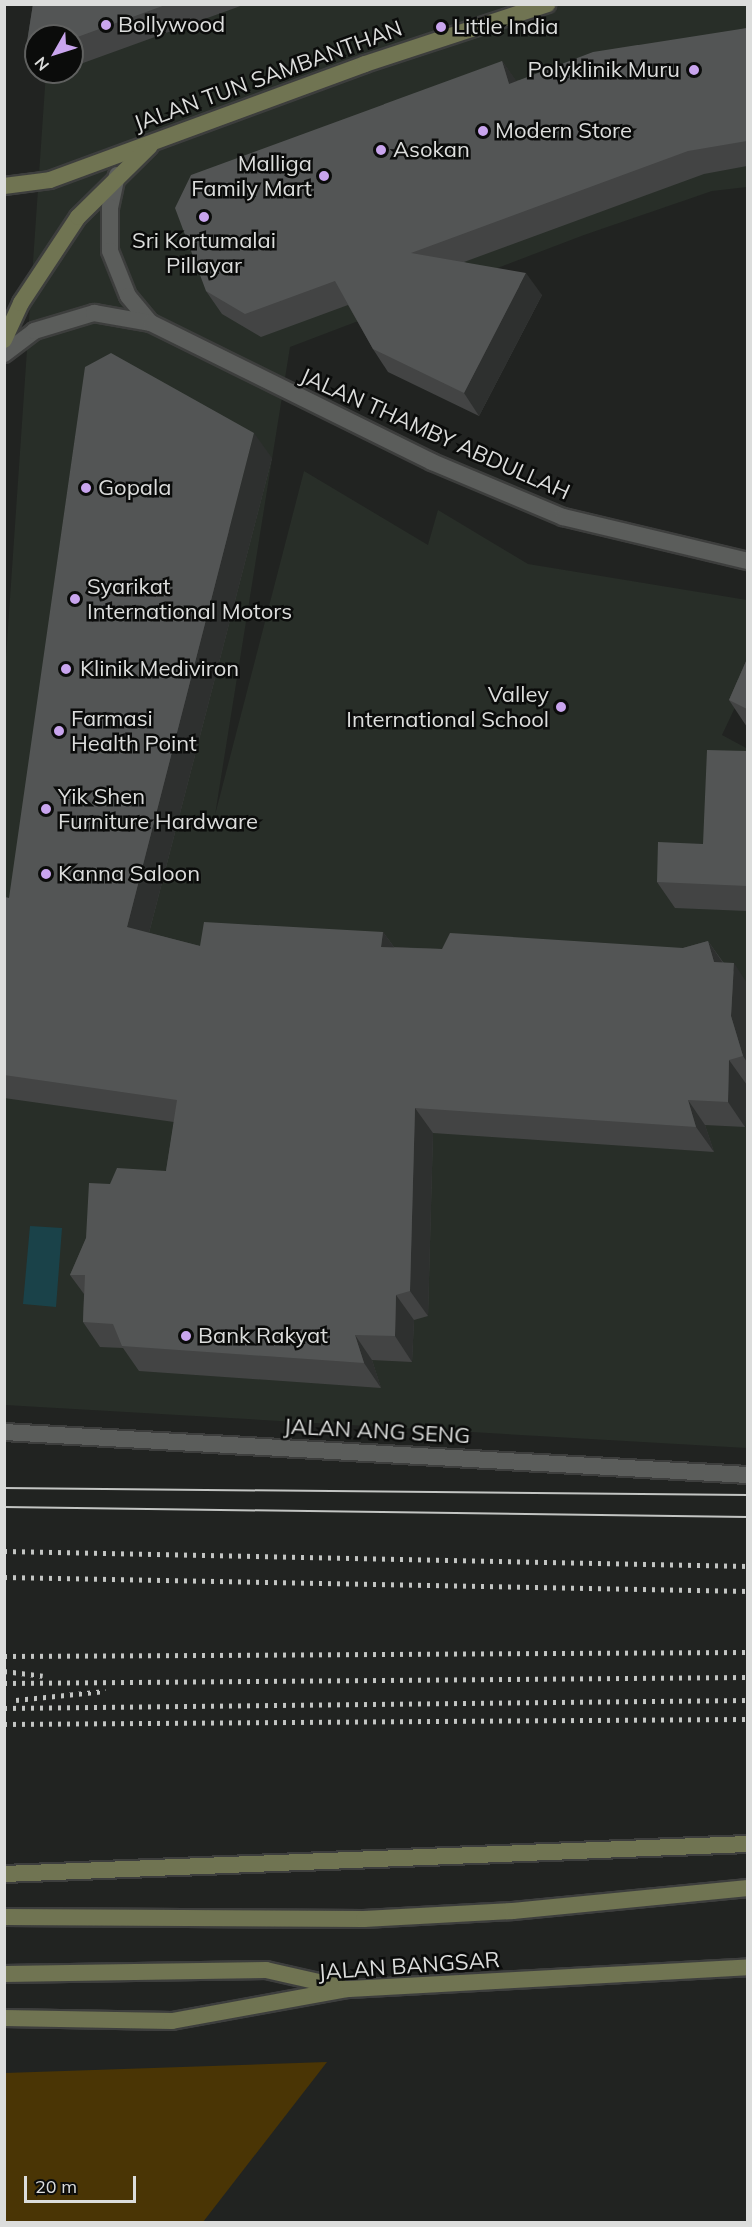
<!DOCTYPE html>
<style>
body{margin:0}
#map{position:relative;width:752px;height:2227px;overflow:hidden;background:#212321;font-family:Mulish,sans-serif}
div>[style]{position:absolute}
.built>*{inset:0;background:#282e28}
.green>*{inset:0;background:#4a3505}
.water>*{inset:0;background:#1a4249}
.roads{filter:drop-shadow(2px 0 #3d3e3d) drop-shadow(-2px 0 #3d3e3d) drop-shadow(0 2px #3d3e3d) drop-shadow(0 -2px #3d3e3d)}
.minor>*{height:16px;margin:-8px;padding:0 8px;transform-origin:8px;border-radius:8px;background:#5b5d5b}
.tertiary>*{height:16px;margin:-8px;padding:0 8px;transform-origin:8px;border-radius:8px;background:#5b5d5b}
.secondary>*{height:16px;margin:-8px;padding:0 8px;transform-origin:8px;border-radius:8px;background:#707452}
.tram>*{height:1.5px;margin:-0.75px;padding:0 0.75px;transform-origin:0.75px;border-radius:0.75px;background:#c3c5c3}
.rail>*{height:4.5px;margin-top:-2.25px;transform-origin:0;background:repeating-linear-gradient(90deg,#c3c5c3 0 3px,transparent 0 9px)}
.wall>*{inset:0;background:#434444}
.shaded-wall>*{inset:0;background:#2e302f}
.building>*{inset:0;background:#535555}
.dots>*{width:16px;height:16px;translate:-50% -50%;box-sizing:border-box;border:3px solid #0b0c0b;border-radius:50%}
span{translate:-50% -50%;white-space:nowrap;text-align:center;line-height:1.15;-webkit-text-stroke:5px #0b0c0b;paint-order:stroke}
.poi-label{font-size:22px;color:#dcdddc}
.left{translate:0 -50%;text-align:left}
.right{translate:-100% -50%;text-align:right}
.street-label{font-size:22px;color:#dcdddc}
.frame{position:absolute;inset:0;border:6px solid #dcdddc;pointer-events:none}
.north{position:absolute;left:24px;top:24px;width:60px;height:60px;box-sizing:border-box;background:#0b0c0b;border:2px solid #5f605f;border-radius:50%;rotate:231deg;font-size:16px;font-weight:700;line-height:24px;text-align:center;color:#dcdddc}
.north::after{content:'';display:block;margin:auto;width:21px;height:27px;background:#c9a5ee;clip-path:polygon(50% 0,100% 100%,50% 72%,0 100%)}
.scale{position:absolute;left:24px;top:2176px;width:112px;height:27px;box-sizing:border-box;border:3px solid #dcdddc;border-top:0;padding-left:8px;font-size:18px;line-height:21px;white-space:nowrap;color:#dcdddc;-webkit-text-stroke:4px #0b0c0b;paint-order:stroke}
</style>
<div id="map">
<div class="built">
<div style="clip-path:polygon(51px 5px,747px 5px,747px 187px,712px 191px,584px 235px,290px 347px,215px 815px,304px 471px,428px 545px,438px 510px,528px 564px,747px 600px,747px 682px,722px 735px,748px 749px,747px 1448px,5px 1405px,4px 686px,46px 72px,72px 72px,72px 36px)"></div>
</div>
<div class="green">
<div style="clip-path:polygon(327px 2062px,203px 2222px,5px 2222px,5px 2073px)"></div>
</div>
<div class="water">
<div style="clip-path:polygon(30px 1226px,62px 1228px,56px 1307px,23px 1304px)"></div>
</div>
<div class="roads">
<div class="minor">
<div style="left:117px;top:175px;width:33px;rotate:102deg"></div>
<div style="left:110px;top:207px;width:44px;rotate:90deg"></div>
<div style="left:110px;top:251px;width:48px;rotate:68.2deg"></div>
<div style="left:128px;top:296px;width:35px;rotate:50deg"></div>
<div style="left:4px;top:354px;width:38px;rotate:-37deg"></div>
<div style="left:34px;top:331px;width:63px;rotate:-16.7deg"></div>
<div style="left:94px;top:313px;width:58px;rotate:10deg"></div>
<div style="left:151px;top:323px;width:313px;rotate:26.3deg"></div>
<div style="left:432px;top:462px;width:142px;rotate:22.8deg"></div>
<div style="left:563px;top:517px;width:190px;rotate:13.4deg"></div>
</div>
<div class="tertiary">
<div style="left:4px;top:1432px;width:745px;rotate:3.31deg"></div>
</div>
<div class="secondary">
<div style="left:4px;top:186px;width:46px;rotate:-7.4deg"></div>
<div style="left:50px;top:180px;width:336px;rotate:-20.2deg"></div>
<div style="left:365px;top:64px;width:192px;rotate:-18.2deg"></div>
<div style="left:4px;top:340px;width:41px;rotate:-65.3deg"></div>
<div style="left:21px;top:303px;width:103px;rotate:-56.5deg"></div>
<div style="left:78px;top:217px;width:101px;rotate:-44.6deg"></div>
<div style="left:4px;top:1874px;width:745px;rotate:-2.31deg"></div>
<div style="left:4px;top:1917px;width:360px;rotate:0.3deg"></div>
<div style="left:364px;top:1919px;width:149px;rotate:-3.1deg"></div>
<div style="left:513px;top:1911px;width:236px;rotate:-5.6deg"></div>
<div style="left:4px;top:1974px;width:262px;rotate:-0.9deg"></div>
<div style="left:266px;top:1970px;width:77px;rotate:12.8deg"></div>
<div style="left:4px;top:2018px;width:168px;rotate:1deg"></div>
<div style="left:172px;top:2021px;width:179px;rotate:-10.3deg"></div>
<div style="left:348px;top:1989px;width:401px;rotate:-3.1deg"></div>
</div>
</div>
<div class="tram">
<div style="left:4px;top:1488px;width:744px;rotate:0.54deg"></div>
<div style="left:4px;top:1507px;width:744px;rotate:0.77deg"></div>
</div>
<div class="rail">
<div style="left:4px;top:1551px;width:744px;rotate:1.16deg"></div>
<div style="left:4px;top:1577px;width:744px;rotate:1.08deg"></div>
<div style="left:4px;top:1656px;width:744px;rotate:-0.31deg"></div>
<div style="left:4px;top:1671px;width:39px;rotate:7deg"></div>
<div style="left:4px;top:1683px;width:744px;rotate:-0.46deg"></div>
<div style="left:16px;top:1700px;width:90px;rotate:-5.7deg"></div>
<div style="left:4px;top:1708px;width:744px;rotate:-0.62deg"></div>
<div style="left:4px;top:1724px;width:744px;rotate:-0.39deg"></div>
</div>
<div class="wall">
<div style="clip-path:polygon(33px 4px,246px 4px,72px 67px,72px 36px,36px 36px,36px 71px,25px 55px)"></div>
<div style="clip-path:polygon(747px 28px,747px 166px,704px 174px,464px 262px,542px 295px,479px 416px,388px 372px,373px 349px,348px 305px,261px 337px,222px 314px,206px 291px,502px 61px,516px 81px)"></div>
<div style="clip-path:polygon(37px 72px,57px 72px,41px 78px)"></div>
<div style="clip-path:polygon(272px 458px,149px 933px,200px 946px,383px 932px,394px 947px,442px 949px,683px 948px,708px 941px,723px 962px,747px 983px,747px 1085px,745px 1127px,705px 1125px,714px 1152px,433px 1133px,428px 1316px,414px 1320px,412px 1362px,372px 1360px,381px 1388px,139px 1371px,123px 1348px,100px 1347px,83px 1322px,84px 1294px,70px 1275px,110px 1184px,166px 1171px,174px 1122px,4px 1098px,4px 897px,9px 898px)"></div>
<div style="clip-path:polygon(747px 659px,747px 727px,729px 700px)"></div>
<div style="clip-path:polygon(747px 751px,747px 911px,675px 908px,657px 882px,703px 844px)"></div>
</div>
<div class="shaded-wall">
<div style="clip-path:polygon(502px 61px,518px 83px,509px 84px)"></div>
<div style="clip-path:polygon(526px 273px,542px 295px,479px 416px,464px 393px)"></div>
<div style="clip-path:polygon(254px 433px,272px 458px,144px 952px,127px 927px)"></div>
<div style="clip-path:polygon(383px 932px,401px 957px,381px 947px)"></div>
<div style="clip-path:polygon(708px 941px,725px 966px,714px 962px)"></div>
<div style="clip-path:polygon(734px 963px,747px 983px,747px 1062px,743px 1056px,731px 1016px)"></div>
<div style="clip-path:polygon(729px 1060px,747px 1085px,745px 1127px,728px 1102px)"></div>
<div style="clip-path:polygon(688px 1100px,705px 1125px,714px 1152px,696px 1127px)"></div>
<div style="clip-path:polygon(415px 1108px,433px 1133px,428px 1316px,410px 1291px)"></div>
<div style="clip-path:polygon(396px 1295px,414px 1320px,412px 1362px,395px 1336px)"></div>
<div style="clip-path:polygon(355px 1335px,372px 1360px,381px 1388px,364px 1363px)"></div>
</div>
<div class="building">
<div style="clip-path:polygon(33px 4px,168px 4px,72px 39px,72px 36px,36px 36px,36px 52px,25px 55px)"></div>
<div style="clip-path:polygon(747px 28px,747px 141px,688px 151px,411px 253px,526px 273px,464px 393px,373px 349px,335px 281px,245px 314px,206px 291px,175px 208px,191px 175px,502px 61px,509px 84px,593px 52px)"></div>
<div style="clip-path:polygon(111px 353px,254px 433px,127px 927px,200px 946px,204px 922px,383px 932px,381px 947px,442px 949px,450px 933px,683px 948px,708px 941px,714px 962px,734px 963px,731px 1016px,743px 1056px,729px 1060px,728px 1102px,688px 1100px,696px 1127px,415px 1108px,410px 1291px,396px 1295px,395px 1336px,355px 1335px,364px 1363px,122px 1346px,113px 1324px,83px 1322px,85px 1275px,70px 1275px,86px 1238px,89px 1183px,110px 1184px,117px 1168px,166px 1171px,177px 1100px,4px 1075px,4px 897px,9px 898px,85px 367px)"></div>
<div style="clip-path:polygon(747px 659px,747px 709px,729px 700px)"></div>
<div style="clip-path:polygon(707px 750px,747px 751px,747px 886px,657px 882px,658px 842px,703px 844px)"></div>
</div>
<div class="dots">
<div style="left:106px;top:25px;background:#c9a5ee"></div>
<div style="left:441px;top:27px;background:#c9a5ee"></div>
<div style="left:694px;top:70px;background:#c9a5ee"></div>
<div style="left:483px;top:131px;background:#c9a5ee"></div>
<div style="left:381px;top:150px;background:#c9a5ee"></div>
<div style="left:324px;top:176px;background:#c9a5ee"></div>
<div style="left:204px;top:217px;background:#c9a5ee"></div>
<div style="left:86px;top:488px;background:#c9a5ee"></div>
<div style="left:75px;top:599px;background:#c9a5ee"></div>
<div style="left:66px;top:669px;background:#c9a5ee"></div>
<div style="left:561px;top:707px;background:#c9a5ee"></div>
<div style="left:59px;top:731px;background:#c9a5ee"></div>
<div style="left:46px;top:809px;background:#c9a5ee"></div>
<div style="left:46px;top:874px;background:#c9a5ee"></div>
<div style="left:186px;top:1336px;background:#c9a5ee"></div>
</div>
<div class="poi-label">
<span class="left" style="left:118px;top:25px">Bollywood</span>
<span class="left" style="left:453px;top:27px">Little India</span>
<span class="right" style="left:680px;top:70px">Polyklinik Muru</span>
<span class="left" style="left:495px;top:131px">Modern Store</span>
<span class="left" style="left:393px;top:150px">Asokan</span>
<span class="right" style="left:312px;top:176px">Malliga<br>Family Mart</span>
<span style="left:204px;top:253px">Sri Kortumalai<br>Pillayar</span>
<span class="left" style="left:98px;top:488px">Gopala</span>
<span class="left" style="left:87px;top:599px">Syarikat<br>International Motors</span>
<span class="left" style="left:80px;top:669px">Klinik Mediviron</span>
<span class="right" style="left:549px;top:707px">Valley<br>International School</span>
<span class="left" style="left:71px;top:731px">Farmasi<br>Health Point</span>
<span class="left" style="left:58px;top:809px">Yik Shen<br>Furniture Hardware</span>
<span class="left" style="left:58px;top:874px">Kanna Saloon</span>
<span class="left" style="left:198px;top:1336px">Bank Rakyat</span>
</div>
<div class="street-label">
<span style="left:268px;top:76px;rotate:-20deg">JALAN TUN SAMBANTHAN</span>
<span style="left:435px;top:434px;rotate:24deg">JALAN THAMBY ABDULLAH</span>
<span style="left:377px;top:1431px;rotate:3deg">JALAN ANG SENG</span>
<span style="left:409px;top:1966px;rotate:-4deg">JALAN BANGSAR</span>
</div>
<div class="frame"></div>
<div class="north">N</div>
<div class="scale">20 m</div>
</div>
